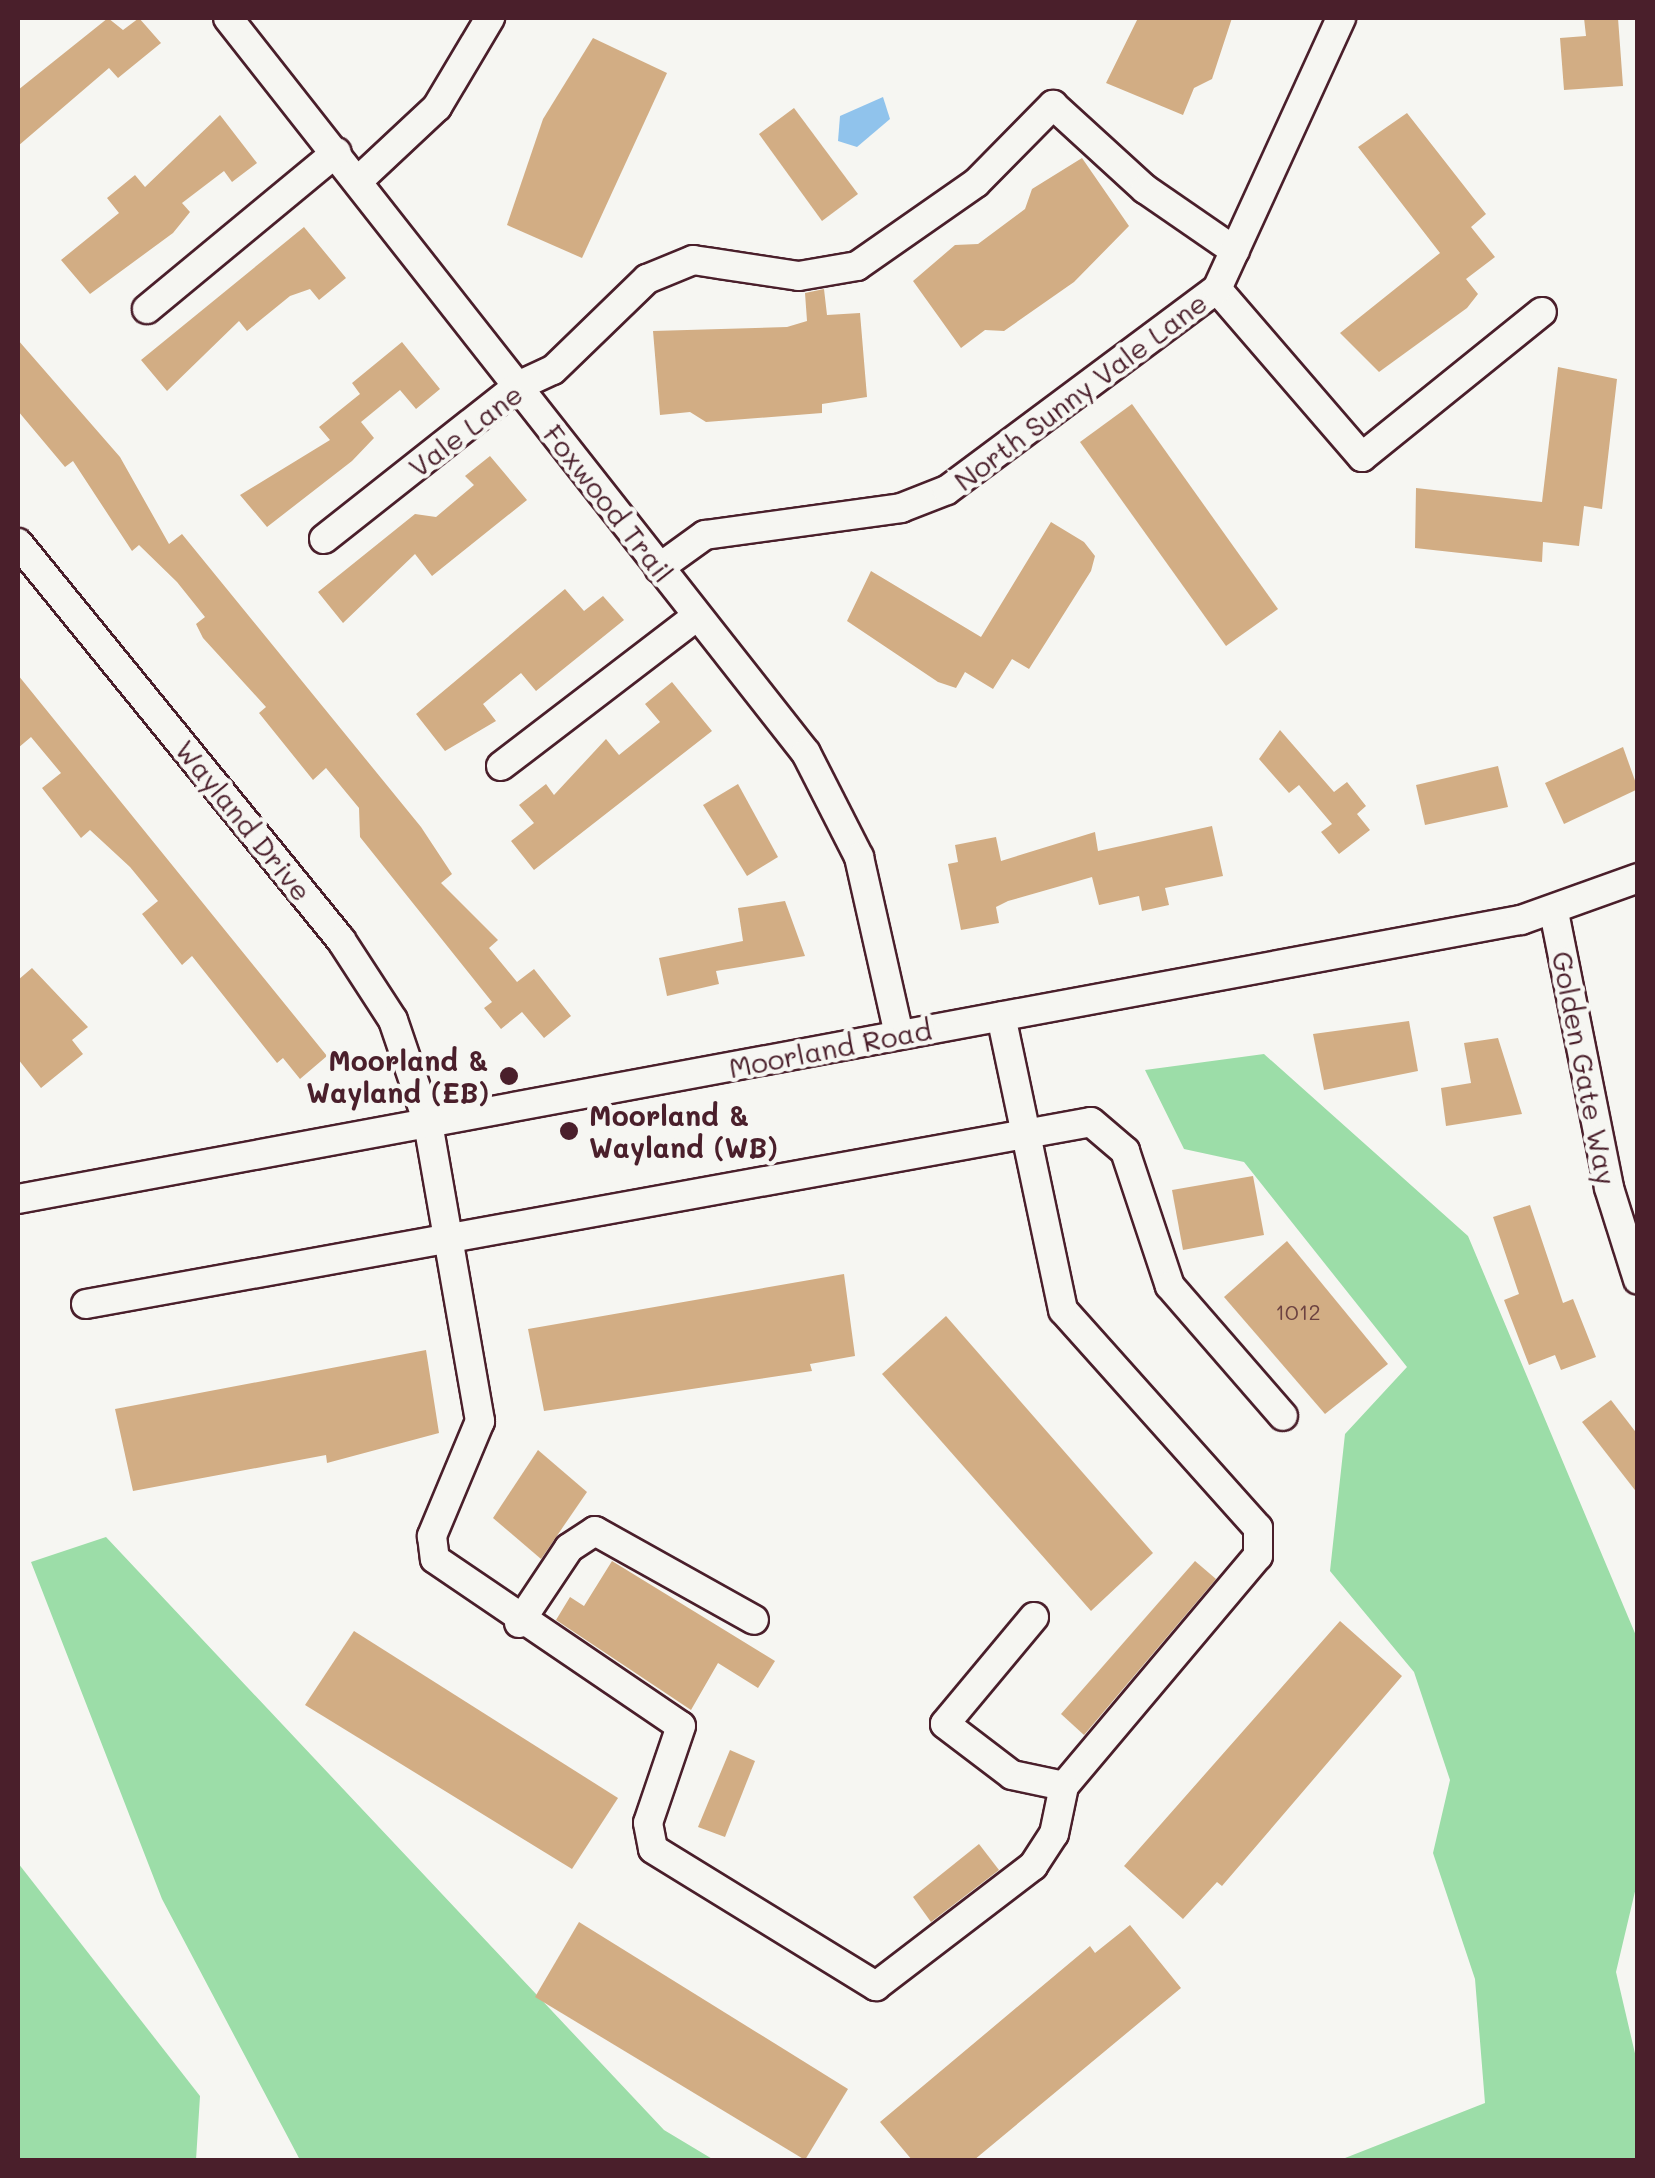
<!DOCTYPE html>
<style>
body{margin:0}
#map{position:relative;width:1655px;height:2178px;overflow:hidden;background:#f6f6f2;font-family:Mali,sans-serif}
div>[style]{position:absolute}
.green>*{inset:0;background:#9cdda8}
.water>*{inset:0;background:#90c3ec}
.building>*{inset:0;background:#d2ad84}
.roads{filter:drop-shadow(2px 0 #4a1f2b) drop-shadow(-2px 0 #4a1f2b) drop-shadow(0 2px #4a1f2b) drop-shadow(0 -2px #4a1f2b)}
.minor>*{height:28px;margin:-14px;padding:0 14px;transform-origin:14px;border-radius:14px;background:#f6f6f2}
.dots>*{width:28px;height:28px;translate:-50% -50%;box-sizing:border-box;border:5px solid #f6f6f2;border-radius:50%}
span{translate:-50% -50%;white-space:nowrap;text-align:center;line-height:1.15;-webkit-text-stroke:9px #f6f6f2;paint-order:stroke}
.number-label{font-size:22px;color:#6c4241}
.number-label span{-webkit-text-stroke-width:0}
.street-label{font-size:28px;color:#4a1f2b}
.poi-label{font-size:28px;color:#4a1f2b;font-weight:700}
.right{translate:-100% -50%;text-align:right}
.left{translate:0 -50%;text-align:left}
.frame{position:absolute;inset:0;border:20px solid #4a1f2b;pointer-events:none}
</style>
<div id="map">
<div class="green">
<div style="clip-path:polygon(1264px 1054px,1468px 1236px,1637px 1638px,1637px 1883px,1616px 1972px,1637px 2062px,1637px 2160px,1340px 2160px,1485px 2103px,1475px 1979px,1433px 1853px,1450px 1780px,1414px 1672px,1330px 1571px,1345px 1434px,1407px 1367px,1244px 1162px,1184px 1149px,1145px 1070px)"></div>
<div style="clip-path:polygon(106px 1537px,664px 2130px,714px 2160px,300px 2160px,162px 1899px,31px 1562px)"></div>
<div style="clip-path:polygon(18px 1863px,200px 2096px,196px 2160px,18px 2160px)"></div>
</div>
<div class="water">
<div style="clip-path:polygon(883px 97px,890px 119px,857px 147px,838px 141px,840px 116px)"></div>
</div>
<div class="building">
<div style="clip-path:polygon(108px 18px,123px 30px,139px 18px,161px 43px,118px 78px,109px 68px,18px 146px,18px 90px)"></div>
<div style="clip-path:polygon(1138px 18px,1232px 18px,1212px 79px,1194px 88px,1183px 115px,1106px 83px)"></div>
<div style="clip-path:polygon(1584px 18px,1618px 18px,1623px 86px,1564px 90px,1560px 38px,1586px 36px)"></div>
<div style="clip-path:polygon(593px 38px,667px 73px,582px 258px,507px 225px,543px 119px)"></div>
<div style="clip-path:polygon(794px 108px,858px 194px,822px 221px,759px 134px)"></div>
<div style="clip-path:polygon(1407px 113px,1486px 214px,1471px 227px,1495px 257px,1466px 279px,1478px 294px,1467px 308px,1379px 372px,1340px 333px,1440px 253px,1358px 147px)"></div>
<div style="clip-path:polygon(220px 115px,257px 163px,232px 182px,224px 171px,182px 203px,190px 212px,173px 233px,90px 294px,61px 260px,119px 213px,107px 198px,135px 175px,145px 187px)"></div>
<div style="clip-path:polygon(1082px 158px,1129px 226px,1074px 282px,1004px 331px,985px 330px,961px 348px,913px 281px,955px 245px,978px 244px,1025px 209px,1032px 189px)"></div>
<div style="clip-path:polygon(304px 227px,346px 278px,319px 300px,310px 289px,290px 296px,247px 331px,239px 321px,167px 391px,141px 360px)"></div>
<div style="clip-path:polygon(824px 289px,827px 315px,860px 313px,867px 397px,822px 404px,822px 413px,706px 422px,690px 412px,660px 415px,653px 331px,787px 327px,807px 321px,805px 293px)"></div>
<div style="clip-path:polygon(18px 340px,120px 457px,169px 544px,182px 534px,421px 827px,452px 874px,441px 883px,498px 940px,489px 948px,517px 982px,534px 969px,571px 1016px,544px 1038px,522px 1012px,501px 1029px,484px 1008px,492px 1002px,360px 837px,359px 808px,326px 768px,313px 780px,259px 713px,266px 707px,203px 638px,196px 624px,205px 617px,177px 582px,139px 545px,132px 551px,73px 461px,65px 467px,18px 411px)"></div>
<div style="clip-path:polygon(402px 342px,440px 389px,416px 409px,400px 390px,361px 422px,374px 438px,352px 461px,267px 527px,240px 495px,330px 440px,319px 427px,360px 394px,352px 383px)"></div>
<div style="clip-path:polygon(1558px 367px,1617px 379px,1602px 509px,1584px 506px,1579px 546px,1543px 542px,1542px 562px,1415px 548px,1416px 488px,1542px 502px)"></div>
<div style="clip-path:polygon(1132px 404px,1278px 609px,1226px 646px,1080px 442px)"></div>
<div style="clip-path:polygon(490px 456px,527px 500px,432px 576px,415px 554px,343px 623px,318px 592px,415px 514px,436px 517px,474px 485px,465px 476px)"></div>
<div style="clip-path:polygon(1051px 522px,1084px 542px,1095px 556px,1091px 571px,1029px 669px,1012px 659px,993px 689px,965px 672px,956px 688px,938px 682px,847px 621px,871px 571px,981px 637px)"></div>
<div style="clip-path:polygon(565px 589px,584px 611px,603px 596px,624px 620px,536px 691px,521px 673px,483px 704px,496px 721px,445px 751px,416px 714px)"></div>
<div style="clip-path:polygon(18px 675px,327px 1056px,300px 1079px,283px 1058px,277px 1063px,192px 956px,182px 965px,142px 914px,158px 901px,130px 867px,90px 830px,81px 838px,42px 788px,61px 773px,31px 737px,18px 748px)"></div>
<div style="clip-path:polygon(672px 682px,712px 731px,534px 870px,511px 841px,534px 823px,519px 805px,546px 784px,554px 795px,606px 739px,619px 755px,660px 722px,645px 704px)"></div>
<div style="clip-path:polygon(1280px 730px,1334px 792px,1347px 782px,1366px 806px,1357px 814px,1370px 830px,1339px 854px,1321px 832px,1332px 824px,1299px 785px,1289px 793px,1259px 759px)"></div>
<div style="clip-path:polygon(1623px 747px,1638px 789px,1564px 824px,1545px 783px)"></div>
<div style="clip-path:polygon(1498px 766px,1508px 807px,1425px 825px,1416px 785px)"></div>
<div style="clip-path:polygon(738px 784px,778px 857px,747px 876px,703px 805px)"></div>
<div style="clip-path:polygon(1212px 826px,1223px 876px,1165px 888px,1169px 905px,1142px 911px,1139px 896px,1099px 905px,1092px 877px,1008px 901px,996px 907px,999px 923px,961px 930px,948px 864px,958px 862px,955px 845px,996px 837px,1001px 861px,1095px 832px,1098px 851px)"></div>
<div style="clip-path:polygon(785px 901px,805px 956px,716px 971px,719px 984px,667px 996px,659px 958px,743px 941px,738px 908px)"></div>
<div style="clip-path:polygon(32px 968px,88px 1027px,72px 1040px,83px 1054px,41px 1088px,18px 1059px,18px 980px)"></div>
<div style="clip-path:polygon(1409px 1021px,1418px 1071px,1324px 1090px,1313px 1034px)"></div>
<div style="clip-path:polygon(1498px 1038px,1522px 1114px,1446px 1126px,1441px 1088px,1471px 1083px,1464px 1043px)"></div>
<div style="clip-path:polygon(1253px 1176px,1264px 1235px,1183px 1250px,1172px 1190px)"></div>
<div style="clip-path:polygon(1530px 1205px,1563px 1303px,1573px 1299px,1596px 1357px,1561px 1370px,1555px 1355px,1529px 1365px,1504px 1300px,1519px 1294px,1493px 1217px)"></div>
<div style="clip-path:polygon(1287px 1241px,1388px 1364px,1325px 1414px,1224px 1297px)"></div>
<div style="clip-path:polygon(844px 1274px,855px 1356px,810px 1364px,812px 1371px,544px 1411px,528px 1329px)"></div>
<div style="clip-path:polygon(946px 1316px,1153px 1553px,1091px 1611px,882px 1374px)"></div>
<div style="clip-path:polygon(426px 1350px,439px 1433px,327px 1463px,326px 1455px,133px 1491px,115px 1409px)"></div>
<div style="clip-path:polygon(1611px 1400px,1638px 1435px,1638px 1494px,1582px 1422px)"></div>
<div style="clip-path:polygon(538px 1450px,587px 1492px,541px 1559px,493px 1518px)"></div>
<div style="clip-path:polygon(612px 1561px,775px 1661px,758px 1688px,718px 1663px,691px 1710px,556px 1620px,570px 1597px,584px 1606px)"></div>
<div style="clip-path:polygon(1195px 1561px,1216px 1579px,1084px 1735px,1061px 1714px)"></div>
<div style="clip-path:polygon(1340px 1621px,1402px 1676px,1222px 1886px,1217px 1882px,1183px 1919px,1124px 1866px)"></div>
<div style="clip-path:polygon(354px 1631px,618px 1798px,572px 1869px,305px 1705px)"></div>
<div style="clip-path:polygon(730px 1750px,755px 1761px,725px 1837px,698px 1827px)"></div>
<div style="clip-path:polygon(979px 1844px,999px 1870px,931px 1922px,913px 1897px)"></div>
<div style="clip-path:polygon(579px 1922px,848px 2089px,805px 2160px,535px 1997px)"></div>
<div style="clip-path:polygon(1130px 1925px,1181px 1988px,974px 2160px,912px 2160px,880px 2122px,1090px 1946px,1095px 1953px)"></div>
</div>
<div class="roads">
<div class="minor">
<div style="left:228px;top:18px;width:935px;rotate:51.82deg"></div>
<div style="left:806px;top:753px;width:117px;rotate:63deg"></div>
<div style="left:859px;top:857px;width:182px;rotate:77.3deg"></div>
<div style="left:359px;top:180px;width:107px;rotate:-43.1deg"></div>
<div style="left:437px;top:107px;width:104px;rotate:-59.2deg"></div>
<div style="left:1217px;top:289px;width:222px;rotate:49.2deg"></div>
<div style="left:1362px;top:457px;width:231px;rotate:-38.9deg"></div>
<div style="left:147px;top:309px;width:246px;rotate:-39.6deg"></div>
<div style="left:324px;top:539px;width:247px;rotate:-38.3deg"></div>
<div style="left:518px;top:386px;width:38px;rotate:-25deg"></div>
<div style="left:553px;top:370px;width:131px;rotate:-44.1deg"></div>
<div style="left:647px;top:279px;width:50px;rotate:-22.4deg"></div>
<div style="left:693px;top:260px;width:107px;rotate:8.6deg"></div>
<div style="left:799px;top:276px;width:59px;rotate:-9.8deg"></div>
<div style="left:857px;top:266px;width:145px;rotate:-34.9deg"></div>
<div style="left:976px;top:183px;width:110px;rotate:-45.4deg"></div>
<div style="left:1053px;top:105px;width:125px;rotate:42.4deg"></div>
<div style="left:1145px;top:189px;width:109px;rotate:34.6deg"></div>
<div style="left:18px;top:543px;width:512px;rotate:50.87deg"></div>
<div style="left:341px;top:940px;width:95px;rotate:57deg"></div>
<div style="left:393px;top:1020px;width:109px;rotate:71.2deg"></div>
<div style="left:428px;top:1123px;width:303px;rotate:80.1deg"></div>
<div style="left:480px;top:1421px;width:125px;rotate:112.7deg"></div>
<div style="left:432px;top:1536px;width:23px;rotate:83deg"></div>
<div style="left:435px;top:1559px;width:297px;rotate:34.2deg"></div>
<div style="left:681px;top:1726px;width:102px;rotate:108.8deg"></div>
<div style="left:648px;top:1823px;width:26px;rotate:79deg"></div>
<div style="left:653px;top:1849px;width:262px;rotate:31.6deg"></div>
<div style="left:876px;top:1986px;width:198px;rotate:-37.4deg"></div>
<div style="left:1033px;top:1866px;width:38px;rotate:-57deg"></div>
<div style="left:1054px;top:1834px;width:49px;rotate:-78.2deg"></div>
<div style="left:1064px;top:1786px;width:301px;rotate:-49.9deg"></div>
<div style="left:1258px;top:1556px;width:28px;rotate:-90deg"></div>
<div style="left:1258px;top:1528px;width:292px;rotate:-131.8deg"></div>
<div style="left:1063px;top:1310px;width:300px;rotate:-101.9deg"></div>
<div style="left:659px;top:568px;width:57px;rotate:-35.7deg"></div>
<div style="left:705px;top:535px;width:198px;rotate:-7.8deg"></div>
<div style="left:901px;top:508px;width:49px;rotate:-21.4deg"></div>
<div style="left:947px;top:490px;width:337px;rotate:-36.7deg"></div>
<div style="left:1217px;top:289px;width:298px;rotate:-65.4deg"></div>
<div style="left:501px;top:766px;width:247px;rotate:-37.4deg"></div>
<div style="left:1554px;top:912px;width:281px;rotate:78.7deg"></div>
<div style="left:1609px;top:1188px;width:96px;rotate:72.5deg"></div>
<div style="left:18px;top:1199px;width:1529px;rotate:-10.52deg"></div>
<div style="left:1521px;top:920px;width:124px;rotate:-19.7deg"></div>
<div style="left:86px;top:1304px;width:1021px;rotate:-10.26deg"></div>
<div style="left:1091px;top:1122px;width:45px;rotate:40.5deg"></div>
<div style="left:1125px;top:1151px;width:142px;rotate:71.6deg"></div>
<div style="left:1170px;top:1286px;width:172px;rotate:49deg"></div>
<div style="left:1034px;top:1617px;width:139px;rotate:129.8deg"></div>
<div style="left:945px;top:1724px;width:84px;rotate:37.3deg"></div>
<div style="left:1012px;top:1775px;width:53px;rotate:11.9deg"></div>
<div style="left:519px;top:1623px;width:90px;rotate:-56.3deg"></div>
<div style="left:569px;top:1548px;width:31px;rotate:-33deg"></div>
<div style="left:595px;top:1531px;width:182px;rotate:29.2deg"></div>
</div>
</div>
<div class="dots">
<div style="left:509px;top:1076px;background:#4a1f2b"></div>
<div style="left:569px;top:1131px;background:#4a1f2b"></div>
</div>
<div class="number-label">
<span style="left:1298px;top:1312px">1012</span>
</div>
<div class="street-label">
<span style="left:1080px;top:391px;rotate:-37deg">North Sunny Vale Lane</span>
<span style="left:465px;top:430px;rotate:-37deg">Vale Lane</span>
<span style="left:609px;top:503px;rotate:52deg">Foxwood Trail</span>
<span style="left:244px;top:820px;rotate:51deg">Wayland Drive</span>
<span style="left:830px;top:1048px;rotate:-11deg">Moorland Road</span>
<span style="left:1585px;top:1068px;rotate:79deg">Golden Gate Way</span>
</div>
<div class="poi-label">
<span class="right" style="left:489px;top:1076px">Moorland &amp;<br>Wayland (EB)</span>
<span class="left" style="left:589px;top:1131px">Moorland &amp;<br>Wayland (WB)</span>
</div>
<div class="frame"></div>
</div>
